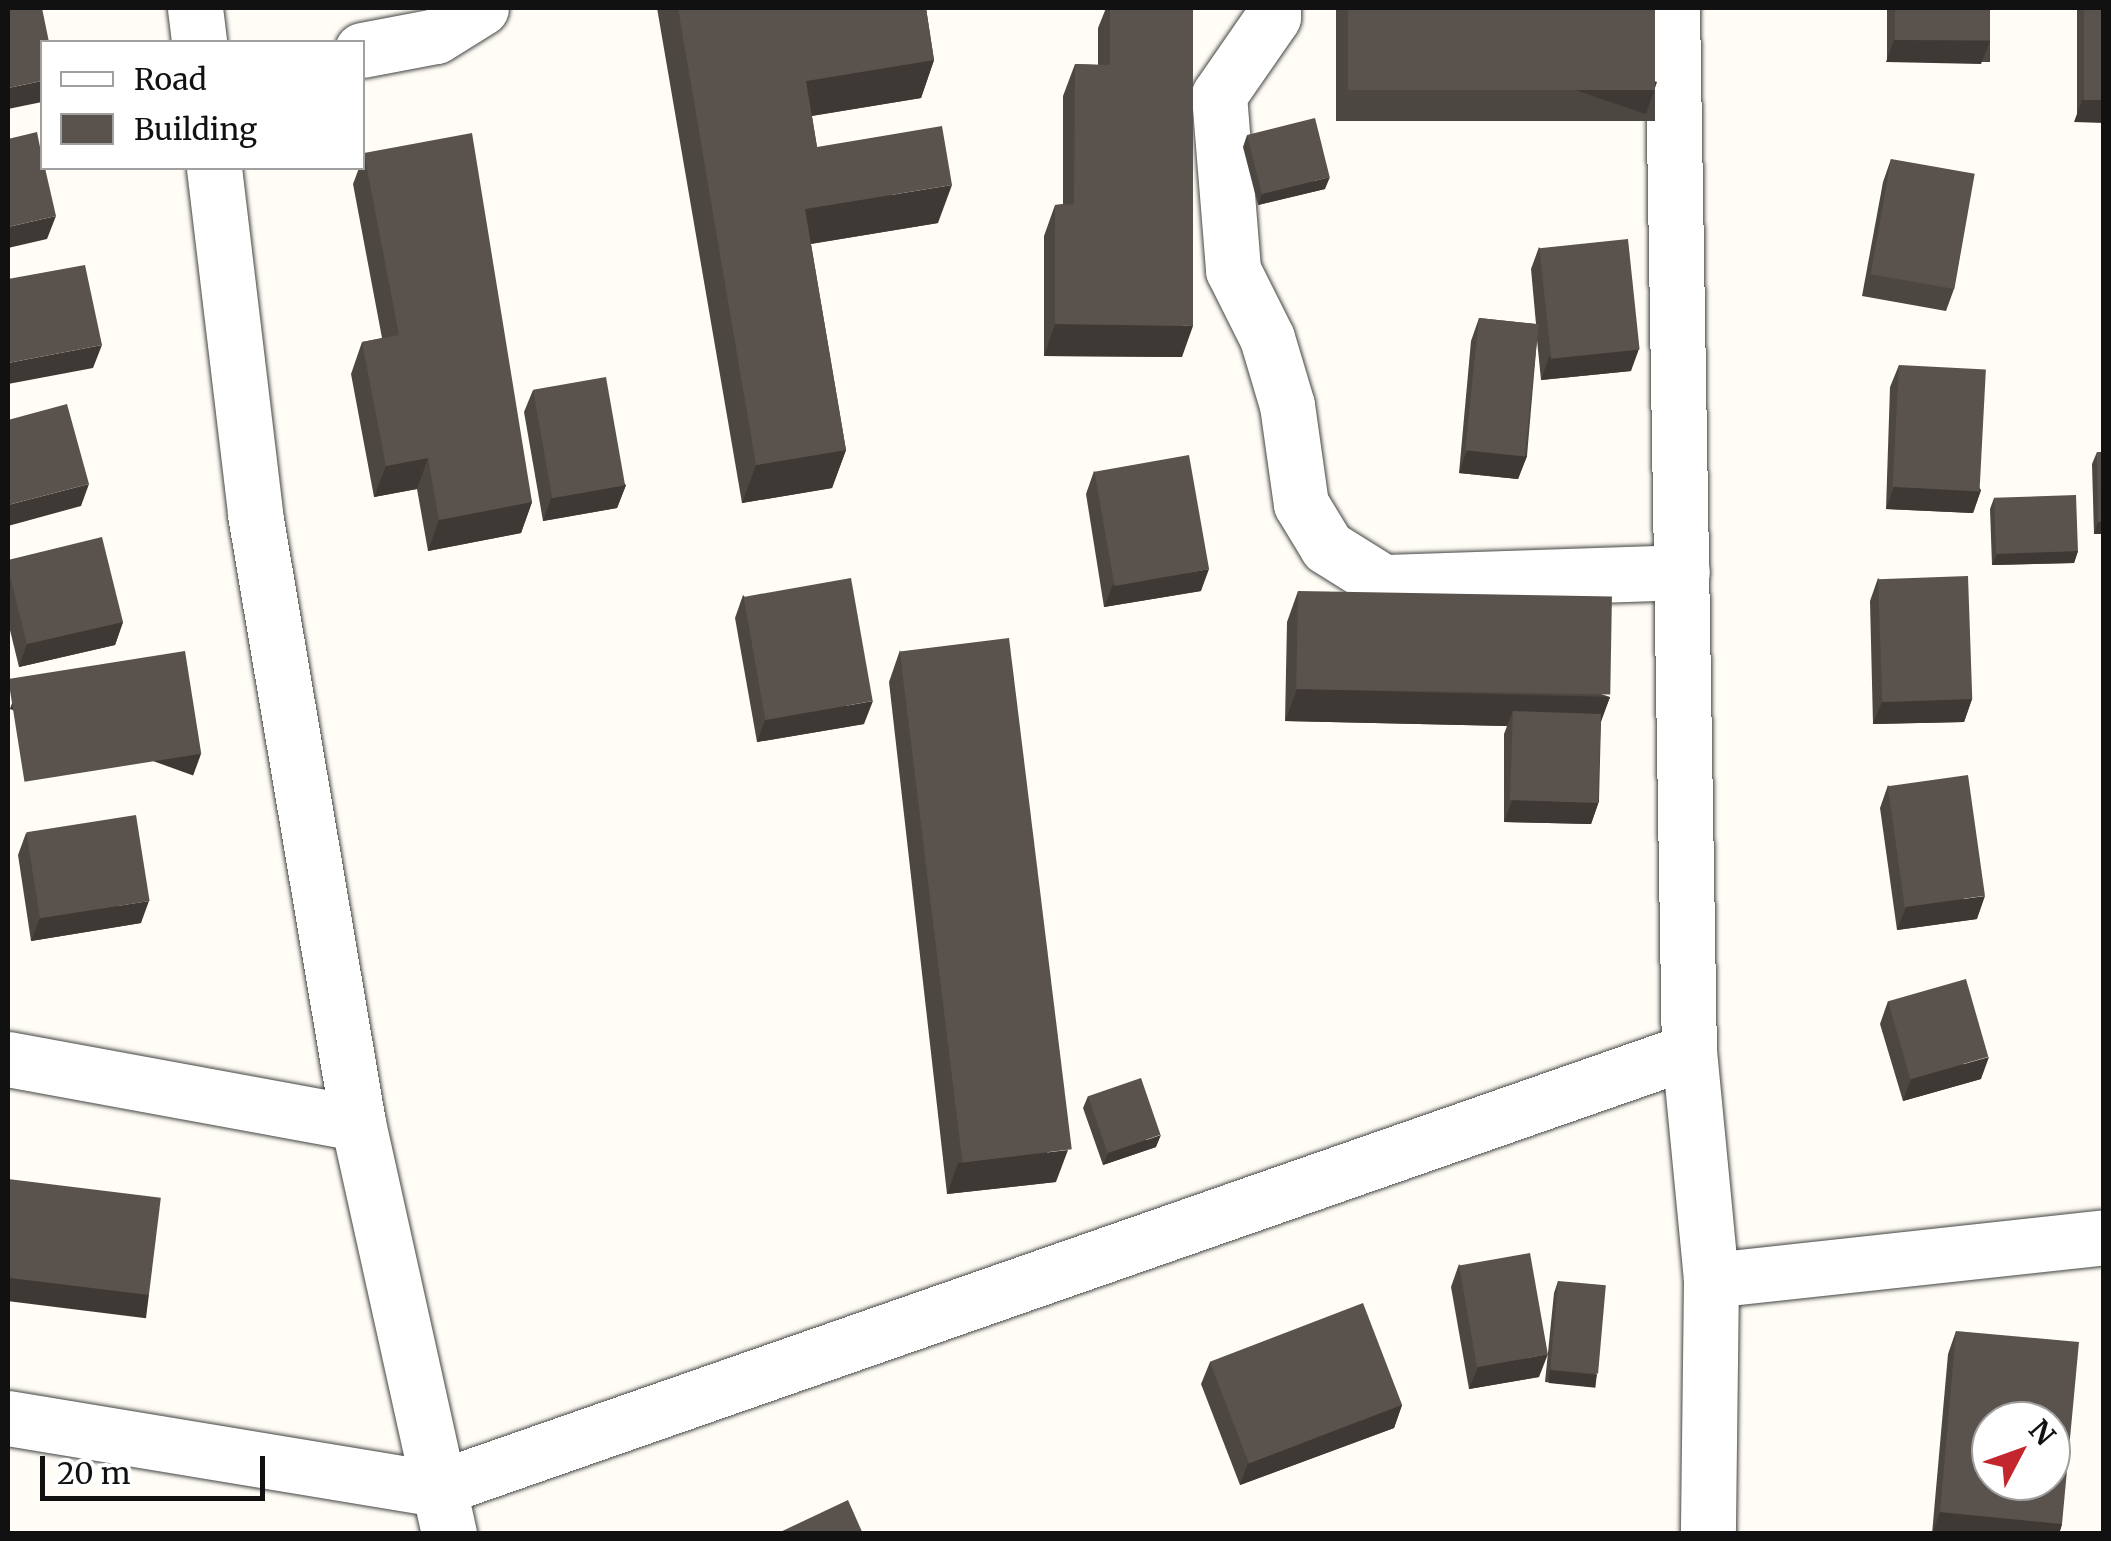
<!DOCTYPE html>
<style>
body{margin:0}
#map{position:relative;width:2111px;height:1541px;overflow:hidden;background:#fffdf5;font-family:Merriweather,serif}
div>[style]{position:absolute}
.roads{filter:drop-shadow(0 0 2px #444) drop-shadow(0 0 2px #444)}
.minor>*{height:55px;margin:-27.5px;padding:0 27.5px;transform-origin:27.5px;border-radius:27.5px;background:#fff}
.wall>*{inset:0;background:#4d4742;transform-origin:0 0}
.shaded-wall>*{inset:0;background:#3f3936;transform-origin:0 0}
.building>*{inset:0;background:#5a524d;transform-origin:0 0}
span{translate:-50% -50%;white-space:nowrap;text-align:center;line-height:1.15;-webkit-text-stroke:10px #fff;paint-order:stroke}
.frame{position:absolute;inset:0;border:10px solid #111;pointer-events:none}
.legend{position:absolute;left:40px;top:40px;width:325px;height:130px;box-sizing:border-box;background:#fff;border:2px solid #a0a0a0;margin:0;padding:12px 18px;list-style:none;font-size:30px;color:#111}
.legend li{display:flex;align-items:center;gap:20px;height:50px}
.legend b{width:50px;border:2px solid #a0a0a0}
.north{position:absolute;left:1971px;top:1401px;width:100px;height:100px;box-sizing:border-box;background:#fff;border:2px solid #a0a0a0;border-radius:50%;rotate:49deg;font-size:28px;font-weight:700;line-height:40px;text-align:center;color:#111}
.north::after{content:'';display:block;margin:auto;width:35px;height:45px;background:#c4262e;clip-path:polygon(50% 0,100% 100%,50% 72%,0 100%)}
.scale{position:absolute;left:40px;top:1456px;width:225px;height:45px;box-sizing:border-box;border:5px solid #111;border-top:0;padding-left:12px;font-size:30px;line-height:35px;white-space:nowrap;color:#111;-webkit-text-stroke:8px #fff;paint-order:stroke}
</style>
<div id="map">
<div class="roads">
<div class="minor">
<div style="left:195px;top:8px;width:34px;rotate:83deg"></div>
<div style="left:1273px;top:8px;width:9px;rotate:90deg"></div>
<div style="left:1273px;top:17px;width:95px;rotate:124.7deg"></div>
<div style="left:1219px;top:95px;width:176px;rotate:85.4deg"></div>
<div style="left:1233px;top:270px;width:76px;rotate:63.4deg"></div>
<div style="left:1267px;top:338px;width:70px;rotate:73.4deg"></div>
<div style="left:1287px;top:405px;width:100px;rotate:82deg"></div>
<div style="left:1301px;top:504px;width:50px;rotate:58.8deg"></div>
<div style="left:1327px;top:547px;width:66px;rotate:32deg"></div>
<div style="left:1383px;top:582px;width:299px;rotate:-1.9deg"></div>
<div style="left:1672px;top:8px;width:1043px;rotate:89.07deg"></div>
<div style="left:1689px;top:1051px;width:230px;rotate:84.5deg"></div>
<div style="left:1711px;top:1280px;width:254px;rotate:90.7deg"></div>
<div style="left:362px;top:50px;width:75px;rotate:-10.7deg"></div>
<div style="left:436px;top:36px;width:53px;rotate:-31.9deg"></div>
<div style="left:214px;top:168px;width:348px;rotate:83.2deg"></div>
<div style="left:255px;top:514px;width:618px;rotate:80.4deg"></div>
<div style="left:358px;top:1123px;width:421px;rotate:77.5deg"></div>
<div style="left:8px;top:1059px;width:356px;rotate:10.4deg"></div>
<div style="left:1711px;top:1280px;width:395px;rotate:-6.2deg"></div>
<div style="left:8px;top:1418px;width:433px;rotate:9.4deg"></div>
<div style="left:435px;top:1489px;width:1328px;rotate:-19.25deg"></div>
</div>
</div>
<div class="wall">
<div style="clip-path:polygon(657px 8px,926px 8px,934px 60px,921px 98px,812px 116px,817px 147px,938px 223px,811px 244px,846px 450px,832px 488px,742px 503px)"></div>
<div style="clip-path:polygon(1106px 8px,1193px 8px,1182px 357px,1044px 356px,1044px 236px,1055px 205px,1063px 204px,1063px 96px,1075px 64px,1098px 65px,1098px 28px)"></div>
<div style="left:1336px;top:8px;width:319px;height:113px"></div>
<div style="left:1887px;top:8px;width:103px;height:54px"></div>
<div style="left:2077px;top:8px;width:27px;height:114px"></div>
<div style="clip-path:polygon(1247px 135px,1325px 189px,1258px 205px,1243px 147px)"></div>
<div style="clip-path:polygon(364px 153px,532px 502px,521px 533px,428px 551px,417px 489px,374px 497px,351px 374px,362px 342px,382px 338px,353px 184px,359px 168px,362px 168px)"></div>
<div style="clip-path:polygon(1891px 159px,1954px 289px,1946px 311px,1862px 296px,1883px 182px)"></div>
<div style="clip-path:polygon(1539px 247px,1631px 371px,1541px 380px,1537px 340px,1527px 456px,1518px 479px,1459px 473px,1471px 341px,1479px 318px,1536px 324px,1531px 269px)"></div>
<div style="clip-path:polygon(1899px 365px,1981px 490px,1973px 513px,1886px 509px,1890px 387px)"></div>
<div style="clip-path:polygon(533px 390px,626px 485px,617px 508px,543px 521px,524px 412px)"></div>
<div style="clip-path:polygon(2097px 452px,2104px 534px,2094px 534px,2092px 464px)"></div>
<div style="clip-path:polygon(1094px 471px,1201px 591px,1104px 607px,1086px 494px)"></div>
<div style="clip-path:polygon(1994px 498px,2078px 551px,2074px 563px,1992px 565px,1990px 509px)"></div>
<div style="clip-path:polygon(8px 568px,123px 622px,115px 645px,19px 667px,8px 622px)"></div>
<div style="clip-path:polygon(1878px 578px,1972px 699px,1964px 722px,1873px 724px,1870px 601px)"></div>
<div style="clip-path:polygon(1298px 591px,1610px 697px,1601px 722px,1599px 801px,1591px 824px,1504px 822px,1504px 734px,1507px 726px,1285px 721px,1287px 622px)"></div>
<div style="clip-path:polygon(743px 595px,864px 724px,757px 742px,735px 618px)"></div>
<div style="clip-path:polygon(900px 650px,1056px 1182px,947px 1194px,889px 682px)"></div>
<div style="clip-path:polygon(1888px 785px,1977px 919px,1897px 930px,1880px 808px)"></div>
<div style="clip-path:polygon(26px 833px,141px 923px,31px 941px,18px 855px)"></div>
<div style="clip-path:polygon(1888px 1001px,1981px 1079px,1903px 1101px,1880px 1024px)"></div>
<div style="clip-path:polygon(1088px 1096px,1156px 1147px,1103px 1165px,1083px 1108px)"></div>
<div style="clip-path:polygon(1459px 1264px,1539px 1377px,1469px 1389px,1451px 1287px)"></div>
<div style="clip-path:polygon(1558px 1281px,1597px 1375px,1593px 1387px,1545px 1382px,1554px 1293px)"></div>
<div style="clip-path:polygon(1956px 1331px,2062px 1524px,2059px 1534px,1932px 1534px,1948px 1354px)"></div>
<div style="clip-path:polygon(1210px 1362px,1402px 1405px,1394px 1428px,1240px 1485px,1201px 1384px)"></div>
</div>
<div class="shaded-wall">
<div style="clip-path:polygon(1894px 40px,1990px 41px,1981px 64px,1886px 62px)"></div>
<div style="clip-path:polygon(934px 60px,921px 98px,792px 119px,806px 81px)"></div>
<div style="clip-path:polygon(42px 81px,42px 102px,8px 109px,8px 88px)"></div>
<div style="left:1657px;top:82px;width:34px;height:306px;rotate:109deg"></div>
<div style="clip-path:polygon(2082px 100px,2104px 100px,2104px 123px,2074px 122px)"></div>
<div style="clip-path:polygon(1330px 177px,1325px 189px,1258px 205px,1262px 194px)"></div>
<div style="clip-path:polygon(952px 185px,938px 223px,791px 247px,805px 209px)"></div>
<div style="clip-path:polygon(56px 216px,47px 239px,8px 248px,8px 227px)"></div>
<div style="clip-path:polygon(1055px 324px,1193px 326px,1182px 357px,1044px 356px)"></div>
<div style="clip-path:polygon(102px 345px,93px 368px,8px 384px,8px 363px)"></div>
<div style="clip-path:polygon(1639px 349px,1631px 371px,1541px 380px,1549px 357px)"></div>
<div style="clip-path:polygon(846px 450px,832px 488px,742px 503px,756px 465px)"></div>
<div style="clip-path:polygon(1467px 450px,1527px 456px,1518px 479px,1459px 473px)"></div>
<div style="clip-path:polygon(428px 458px,417px 489px,374px 497px,386px 466px)"></div>
<div style="clip-path:polygon(89px 484px,81px 506px,8px 526px,8px 505px)"></div>
<div style="clip-path:polygon(626px 485px,617px 508px,543px 521px,551px 498px)"></div>
<div style="clip-path:polygon(1894px 487px,1981px 490px,1973px 513px,1886px 509px)"></div>
<div style="clip-path:polygon(532px 502px,521px 533px,428px 551px,439px 520px)"></div>
<div style="clip-path:polygon(2098px 522px,2104px 522px,2104px 534px,2094px 534px)"></div>
<div style="clip-path:polygon(2078px 551px,2074px 563px,1992px 565px,1997px 554px)"></div>
<div style="clip-path:polygon(1209px 569px,1201px 591px,1104px 607px,1113px 585px)"></div>
<div style="clip-path:polygon(123px 622px,115px 645px,19px 667px,27px 644px)"></div>
<div style="clip-path:polygon(1297px 689px,1610px 697px,1598px 728px,1513px 711px,1507px 726px,1285px 721px)"></div>
<div style="clip-path:polygon(1972px 699px,1964px 722px,1873px 724px,1882px 702px)"></div>
<div style="clip-path:polygon(873px 701px,864px 724px,757px 742px,765px 720px)"></div>
<div style="left:201px;top:754px;width:23px;height:195px;rotate:110deg"></div>
<div style="clip-path:polygon(1512px 800px,1599px 801px,1591px 824px,1504px 822px)"></div>
<div style="clip-path:polygon(1985px 896px,1977px 919px,1897px 930px,1906px 907px)"></div>
<div style="clip-path:polygon(149px 901px,141px 923px,31px 941px,40px 918px)"></div>
<div style="clip-path:polygon(1989px 1057px,1981px 1079px,1903px 1101px,1911px 1079px)"></div>
<div style="clip-path:polygon(1161px 1135px,1156px 1147px,1103px 1165px,1108px 1153px)"></div>
<div style="clip-path:polygon(1068px 1150px,1056px 1182px,947px 1194px,958px 1163px)"></div>
<div style="left:8px;top:1277px;width:142px;height:24px;rotate:7deg"></div>
<div style="clip-path:polygon(1548px 1354px,1539px 1377px,1469px 1389px,1478px 1367px)"></div>
<div style="left:1550px;top:1370px;width:47px;height:13px;rotate:6deg"></div>
<div style="clip-path:polygon(1402px 1405px,1394px 1428px,1240px 1485px,1248px 1463px)"></div>
<div style="clip-path:polygon(1940px 1512px,2062px 1524px,2059px 1534px,1932px 1534px)"></div>
</div>
<div class="building">
<div style="clip-path:polygon(8px 8px,42px 8px,49px 42px,42px 42px,42px 81px,8px 88px)"></div>
<div style="clip-path:polygon(678px 8px,926px 8px,934px 60px,806px 81px,817px 147px,942px 126px,952px 185px,805px 209px,846px 450px,756px 465px)"></div>
<div style="clip-path:polygon(1110px 8px,1193px 8px,1193px 326px,1055px 324px,1055px 205px,1074px 204px,1075px 64px,1110px 65px)"></div>
<div style="left:1348px;top:8px;width:307px;height:82px"></div>
<div style="left:1895px;top:8px;width:95px;height:32px"></div>
<div style="left:2084px;top:8px;width:20px;height:92px"></div>
<div style="left:1315px;top:118px;width:61px;height:70px;rotate:76deg"></div>
<div style="clip-path:polygon(37px 132px,42px 157px,42px 168px,45px 168px,56px 216px,8px 227px,8px 139px)"></div>
<div style="clip-path:polygon(472px 133px,532px 502px,439px 520px,428px 458px,386px 466px,362px 342px,399px 335px,364px 153px)"></div>
<div style="left:1891px;top:159px;width:85px;height:117px;rotate:10deg"></div>
<div style="left:1628px;top:239px;width:111px;height:89px;rotate:84deg"></div>
<div style="clip-path:polygon(85px 265px,102px 345px,8px 363px,8px 279px)"></div>
<div style="left:1479px;top:318px;width:60px;height:133px;rotate:6deg"></div>
<div style="left:1899px;top:365px;width:87px;height:122px;rotate:3deg"></div>
<div style="left:606px;top:377px;width:110px;height:74px;rotate:80deg"></div>
<div style="clip-path:polygon(67px 404px,89px 484px,8px 505px,8px 420px)"></div>
<div style="clip-path:polygon(2097px 452px,2104px 452px,2104px 522px,2098px 522px)"></div>
<div style="left:1189px;top:455px;width:116px;height:96px;rotate:80deg"></div>
<div style="left:2076px;top:495px;width:56px;height:82px;rotate:88deg"></div>
<div style="clip-path:polygon(102px 537px,123px 622px,27px 644px,8px 568px,8px 560px)"></div>
<div style="left:1968px;top:576px;width:123px;height:90px;rotate:88deg"></div>
<div style="left:851px;top:578px;width:125px;height:109px;rotate:80deg"></div>
<div style="left:1298px;top:591px;width:314px;height:98px;rotate:1deg"></div>
<div style="left:1009px;top:638px;width:515px;height:110px;rotate:83deg"></div>
<div style="left:185px;top:651px;width:104px;height:179px;rotate:81deg"></div>
<div style="left:1513px;top:711px;width:88px;height:89px;rotate:2deg"></div>
<div style="left:1968px;top:775px;width:122px;height:81px;rotate:82deg"></div>
<div style="left:136px;top:815px;width:87px;height:111px;rotate:81deg"></div>
<div style="left:1966px;top:979px;width:81px;height:81px;rotate:74deg"></div>
<div style="left:1141px;top:1078px;width:60px;height:56px;rotate:71deg"></div>
<div style="left:8px;top:1179px;width:154px;height:98px;rotate:7deg"></div>
<div style="left:1530px;top:1253px;width:103px;height:72px;rotate:80deg"></div>
<div style="left:1558px;top:1281px;width:48px;height:89px;rotate:5deg"></div>
<div style="left:1363px;top:1303px;width:109px;height:164px;rotate:69deg"></div>
<div style="clip-path:polygon(evenodd,1956px 1331px,2079px 1342px,2062px 1524px,1940px 1512px,1956px 1331px,1991px 1421px,2051px 1421px,2051px 1481px,1991px 1481px,1991px 1421px)"></div>
<div style="clip-path:polygon(848px 1500px,863px 1534px,776px 1534px)"></div>
</div>
<div class="frame"></div>
<ul class="legend">
<li><b style="height:12px;background:#fff"></b>Road</li>
<li><b style="height:28px;background:#5a524d"></b>Building</li>
</ul>
<div class="north">N</div>
<div class="scale">20 m</div>
</div>
